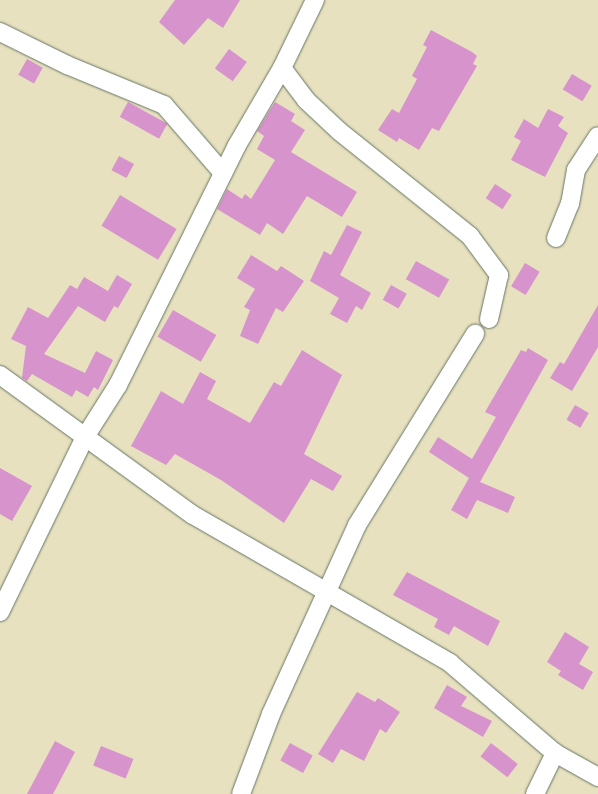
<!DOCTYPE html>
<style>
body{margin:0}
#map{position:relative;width:598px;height:794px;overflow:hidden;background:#e7e1bf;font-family:Pangolin,sans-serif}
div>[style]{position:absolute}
.building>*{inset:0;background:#d793cc;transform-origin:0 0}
.roads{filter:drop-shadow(0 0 1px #657665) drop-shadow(0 0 1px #657665)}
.street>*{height:18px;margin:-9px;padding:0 9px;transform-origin:9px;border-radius:9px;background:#fff}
span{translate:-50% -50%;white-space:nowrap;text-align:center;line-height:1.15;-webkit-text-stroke:3.5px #f7f3e8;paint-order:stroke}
</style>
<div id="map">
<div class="building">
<div style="clip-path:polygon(175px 0,240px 0,223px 28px,208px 18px,184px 45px,159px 22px)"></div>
<div style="clip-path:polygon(431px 30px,472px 52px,477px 56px,473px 64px,477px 66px,439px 131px,432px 128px,419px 150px,399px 138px,397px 142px,378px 130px,392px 109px,399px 113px,417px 79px,412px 76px,427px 47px,423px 45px)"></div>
<div style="left:229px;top:49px;width:22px;height:24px;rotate:36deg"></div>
<div style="left:27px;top:59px;width:18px;height:18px;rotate:29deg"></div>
<div style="left:572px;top:74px;width:23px;height:18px;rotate:31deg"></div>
<div style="left:128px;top:102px;width:45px;height:17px;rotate:29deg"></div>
<div style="clip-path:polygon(275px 102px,295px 114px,291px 121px,305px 130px,291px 152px,357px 192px,342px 217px,307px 196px,283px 234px,267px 223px,260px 235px,217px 209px,227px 189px,242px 199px,245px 194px,251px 199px,275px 160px,257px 149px,264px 136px,257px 131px)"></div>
<div style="clip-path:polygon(548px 109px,564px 117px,558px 126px,568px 133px,545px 177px,511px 160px,521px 141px,514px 137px,524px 119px,538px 128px)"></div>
<div style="left:119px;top:156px;width:17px;height:16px;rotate:28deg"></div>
<div style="left:495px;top:184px;width:20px;height:17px;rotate:33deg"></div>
<div style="left:120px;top:195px;width:66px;height:36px;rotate:31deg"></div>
<div style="clip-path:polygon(347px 225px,362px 232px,340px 275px,371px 293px,362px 310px,356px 306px,347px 323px,330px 314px,339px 298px,310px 281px,324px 251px,331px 255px)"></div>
<div style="clip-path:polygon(251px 255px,277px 271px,281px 266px,304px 281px,283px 312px,276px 308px,258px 344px,240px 336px,250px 310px,244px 307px,255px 289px,237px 278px)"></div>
<div style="left:416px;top:261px;width:38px;height:21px;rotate:29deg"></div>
<div style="left:525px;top:263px;width:17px;height:27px;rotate:31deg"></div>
<div style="clip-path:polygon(117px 275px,132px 284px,118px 308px,114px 306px,105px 322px,78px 306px,44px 354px,85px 373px,96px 351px,113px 360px,98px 390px,94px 387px,88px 397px,76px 390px,72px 397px,32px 374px,27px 381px,22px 378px,26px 346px,11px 339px,28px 307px,48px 318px,70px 285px,77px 289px,84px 277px,108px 291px)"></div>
<div style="left:391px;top:285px;width:18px;height:17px;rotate:29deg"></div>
<div style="clip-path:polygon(598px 305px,598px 347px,572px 391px,550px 378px,560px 362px,564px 364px)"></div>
<div style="left:173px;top:310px;width:50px;height:31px;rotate:30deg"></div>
<div style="clip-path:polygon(528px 348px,548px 360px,480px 482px,515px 497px,508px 513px,477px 500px,467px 519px,451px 510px,469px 478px,429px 452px,438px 437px,472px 459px,496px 417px,485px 412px,521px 350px,526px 352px)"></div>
<div style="clip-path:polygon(302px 350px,342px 375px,304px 454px,342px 476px,333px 491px,311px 479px,284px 523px,221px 480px,175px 454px,166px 465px,131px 446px,161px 391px,183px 404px,200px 372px,216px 381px,207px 399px,250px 423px,274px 382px,281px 386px)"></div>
<div style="left:575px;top:405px;width:16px;height:17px;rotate:30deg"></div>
<div style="clip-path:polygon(0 468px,32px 486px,12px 521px,0 514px)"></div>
<div style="clip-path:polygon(407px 572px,500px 621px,488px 646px,454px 626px,449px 635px,434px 627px,438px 619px,393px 595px)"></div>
<div style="clip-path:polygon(565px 632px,589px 647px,579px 664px,593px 672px,583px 690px,558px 675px,561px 671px,547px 662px)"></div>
<div style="clip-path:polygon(447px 685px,467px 697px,461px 706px,492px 721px,483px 737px,434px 708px)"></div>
<div style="clip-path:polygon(357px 692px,375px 702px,378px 698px,400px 712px,386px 733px,380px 729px,364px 761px,341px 749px,333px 763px,318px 754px)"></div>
<div style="clip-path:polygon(55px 741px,75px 752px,53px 794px,27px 794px)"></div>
<div style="left:290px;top:743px;width:26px;height:20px;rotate:29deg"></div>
<div style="left:491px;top:743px;width:34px;height:17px;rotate:38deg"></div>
<div style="left:101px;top:746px;width:35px;height:21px;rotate:22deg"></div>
</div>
<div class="roads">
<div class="street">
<div style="left:0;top:32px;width:75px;rotate:26.2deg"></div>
<div style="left:67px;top:65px;width:105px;rotate:22.4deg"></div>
<div style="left:164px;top:105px;width:90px;rotate:49.1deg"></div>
<div style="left:282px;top:68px;width:40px;rotate:53deg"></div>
<div style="left:306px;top:100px;width:45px;rotate:43.2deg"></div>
<div style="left:339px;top:131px;width:168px;rotate:38.7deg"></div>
<div style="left:470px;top:236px;width:49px;rotate:53.4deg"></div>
<div style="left:499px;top:275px;width:45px;rotate:102.8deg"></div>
<div style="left:556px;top:238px;width:37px;rotate:-68deg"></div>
<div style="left:570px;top:204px;width:35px;rotate:-80deg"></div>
<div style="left:576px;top:170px;width:40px;rotate:-57.1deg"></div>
<div style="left:0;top:375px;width:238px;rotate:36deg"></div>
<div style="left:193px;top:515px;width:297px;rotate:29.9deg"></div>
<div style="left:450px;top:663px;width:138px;rotate:40.6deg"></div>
<div style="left:555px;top:753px;width:49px;rotate:29.2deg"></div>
<div style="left:0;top:612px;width:195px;rotate:-64.1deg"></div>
<div style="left:85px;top:437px;width:62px;rotate:-57.6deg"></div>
<div style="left:118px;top:385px;width:266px;rotate:-63.6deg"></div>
<div style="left:236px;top:147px;width:91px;rotate:-59.8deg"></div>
<div style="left:282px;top:68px;width:76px;rotate:-64.1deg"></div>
<div style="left:241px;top:794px;width:85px;rotate:-69.4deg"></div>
<div style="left:271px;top:714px;width:208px;rotate:-65.5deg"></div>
<div style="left:357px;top:525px;width:225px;rotate:-58.3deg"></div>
<div style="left:535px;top:794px;width:46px;rotate:-64deg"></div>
</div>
</div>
</div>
